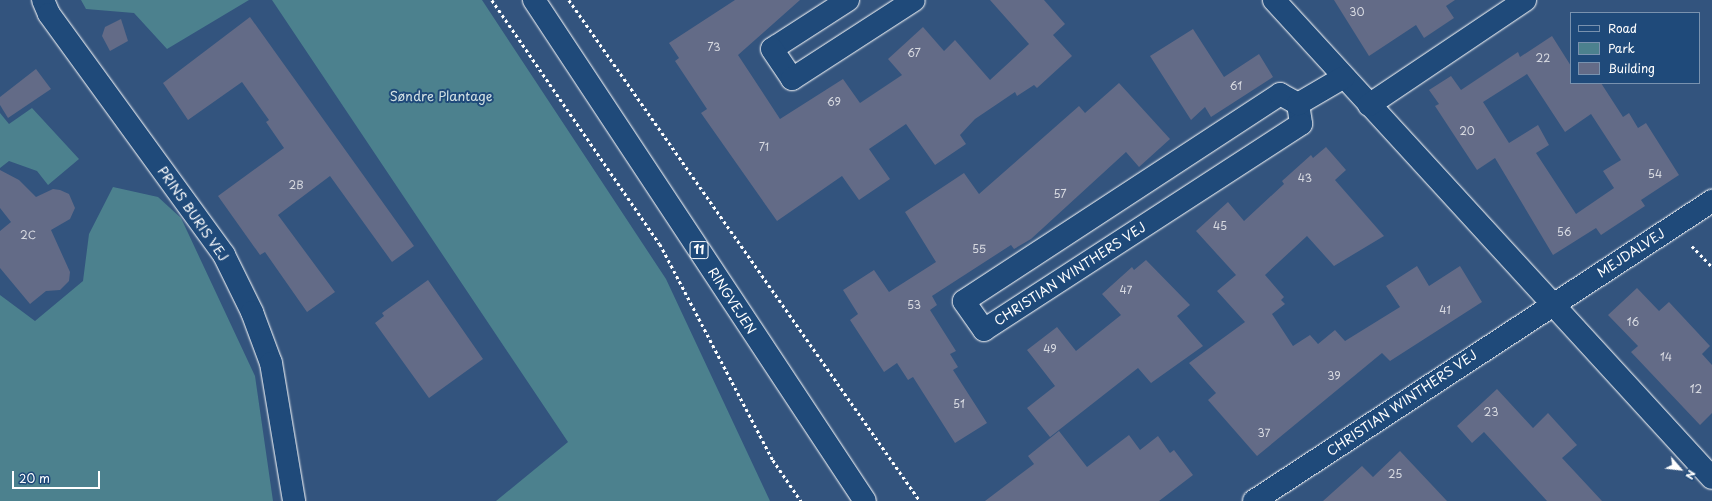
<!DOCTYPE html>
<meta charset="utf-8">
<style>
body{margin:0}
#map{position:relative;width:1712px;height:501px;overflow:hidden;background:#33547e;font-family:"Playpen Sans",sans-serif}
div>[style]{position:absolute}
.green>*{inset:0;background:#4c818e}
.building>*{inset:0;background:#636b87}
.path>*{height:2.5px;margin-top:-1.25px;transform-origin:0;background:repeating-linear-gradient(90deg,#fff 0 3px,transparent 0 6px)}
.roads{filter:drop-shadow(0 0 1px #fff) drop-shadow(0 0 1px #fff)}
.minor>*{height:22px;margin:-11px;padding:0 11px;transform-origin:11px;border-radius:11px;background:#1f4a7a}
.major>*{height:22px;margin:-11px;padding:0 11px;transform-origin:11px;border-radius:11px;background:#1f4a7a}
span{translate:-50% -50%;white-space:nowrap;text-align:center;line-height:1.15;-webkit-text-stroke:4px #1f4a7a;paint-order:stroke}
.number-label{font-size:11px;color:#d8dae1}
.number-label span{-webkit-text-stroke-width:0}
.shield-label span{padding:1px 3px;background:#1f4a7a;border:1px solid;border-radius:3px;-webkit-text-stroke-width:0}
.shield-label{font-size:12px;color:#fff;font-weight:700}
.park-label{font-size:13px;color:#d2e0e3}
.street-label{font-size:13px;color:#fff}
.legend{position:absolute;left:1570px;top:12px;width:130px;height:72px;box-sizing:border-box;background:#1f4a7a;border:1px solid #7992af;margin:0;padding:5px 7px;list-style:none;font-size:12px;color:#fff}
.legend li{display:flex;align-items:center;gap:8px;height:20px}
.legend b{width:20px;border:1px solid #7992af}
.north{position:absolute;left:1660px;top:449px;width:40px;height:40px;-webkit-text-stroke:3px #1f4a7a;paint-order:stroke;rotate:118deg;font-size:11px;font-weight:700;line-height:16px;text-align:center;color:#fff}
.north::after{content:'';display:block;margin:auto;width:14px;height:18px;background:#fff;clip-path:polygon(50% 0,100% 100%,50% 72%,0 100%)}
.scale{position:absolute;left:12px;top:471px;width:88px;height:18px;box-sizing:border-box;border:2px solid #fff;border-top:0;padding-left:5px;font-size:12px;line-height:14px;white-space:nowrap;color:#fff;-webkit-text-stroke:3px #1f4a7a;paint-order:stroke}
</style>
<div id="map">
<div class="green">
<div style="clip-path:polygon(81px 0,249px 0,167px 49px,134px 13px,86px 9px)"></div>
<div style="clip-path:polygon(272px 0,482px 0,666px 279px,770px 501px,496px 501px,568px 442px)"></div>
<div style="clip-path:polygon(32px 108px,79px 159px,48px 185px,37px 171px,9px 161px,0 168px,0 113px,9px 124px)"></div>
<div style="clip-path:polygon(113px 187px,158px 197px,181px 218px,255px 376px,273px 501px,0 501px,0 295px,35px 321px,83px 281px,89px 234px)"></div>
</div>
<div class="building">
<div style="clip-path:polygon(735px 0,800px 0,738px 55px,780px 119px,843px 79px,860px 103px,902px 75px,888px 59px,923px 27px,944px 51px,955px 40px,990px 80px,1029px 44px,990px 0,1044px 0,1065px 24px,1053px 35px,1072px 56px,1037px 88px,1034px 85px,1017px 96px,1015px 92px,975px 119px,960px 135px,966px 144px,935px 165px,906px 124px,869px 149px,890px 179px,859px 200px,842px 176px,777px 221px,701px 113px,707px 109px,675px 61px,679px 58px,669px 43px)"></div>
<div style="clip-path:polygon(1334px 0,1455px 0,1446px 6px,1454px 18px,1424px 38px,1416px 25px,1369px 56px)"></div>
<div style="clip-path:polygon(250px 17px,414px 246px,392px 262px,330px 176px,278px 215px,335px 292px,307px 312px,265px 252px,260px 255px,218px 196px,284px 148px,266px 122px,269px 120px,242px 82px,188px 120px,163px 83px)"></div>
<div style="clip-path:polygon(121px 19px,128px 41px,110px 51px,102px 36px,105px 27px)"></div>
<div style="clip-path:polygon(1193px 29px,1224px 77px,1259px 54px,1273px 77px,1211px 117px,1205px 107px,1191px 120px,1150px 56px)"></div>
<div style="clip-path:polygon(evenodd,1552px 36px,1571px 66px,1571px 83px,1601px 83px,1623px 117px,1629px 113px,1638px 128px,1646px 123px,1679px 175px,1641px 200px,1645px 206px,1601px 235px,1596px 228px,1553px 255px,1495px 158px,1477px 170px,1435px 106px,1439px 104px,1429px 90px,1451px 76px,1461px 90px,1518px 52px,1520px 57px,1552px 36px,1527px 74px,1565px 132px,1591px 114px,1621px 160px,1603px 171px,1614px 188px,1576px 214px,1536px 153px,1549px 145px,1538px 125px,1509px 143px,1483px 102px,1527px 74px)"></div>
<div style="clip-path:polygon(36px 69px,51px 89px,8px 118px,0 105px,0 97px)"></div>
<div style="clip-path:polygon(1119px 83px,1170px 139px,1139px 167px,1126px 152px,1031px 239px,1014px 249px,1011px 245px,932px 296px,937px 305px,930px 310px,956px 351px,950px 354px,958px 367px,953px 370px,987px 423px,955px 443px,913px 377px,908px 380px,897px 363px,884px 372px,850px 320px,858px 314px,843px 290px,874px 270px,889px 292px,936px 262px,905px 212px,964px 173px,979px 194px,1079px 106px,1085px 113px)"></div>
<div style="clip-path:polygon(1326px 147px,1346px 170px,1335px 180px,1384px 236px,1334px 266px,1307px 236px,1265px 275px,1284px 297px,1281px 300px,1285px 304px,1272px 314px,1293px 346px,1310px 335px,1318px 344px,1335px 330px,1345px 341px,1400px 307px,1386px 286px,1417px 266px,1429px 286px,1460px 266px,1482px 302px,1390px 361px,1382px 353px,1257px 456px,1208px 400px,1216px 393px,1189px 363px,1245px 322px,1217px 291px,1236px 275px,1196px 231px,1228px 202px,1244px 221px,1284px 184px,1282px 181px,1311px 155px,1313px 158px)"></div>
<div style="clip-path:polygon(0 170px,19px 180px,36px 197px,53px 189px,60px 190px,69px 194px,75px 208px,70px 219px,51px 230px,70px 272px,69px 281px,60px 290px,46px 291px,30px 304px,0 268px,0 231px,11px 222px,0 208px)"></div>
<div style="clip-path:polygon(1146px 260px,1190px 305px,1177px 316px,1203px 346px,1151px 383px,1138px 368px,1050px 437px,1027px 408px,1055px 386px,1027px 350px,1057px 327px,1076px 351px,1121px 315px,1102px 294px,1132px 267px,1134px 270px)"></div>
<div style="clip-path:polygon(428px 280px,483px 359px,429px 398px,375px 323px,384px 316px,382px 313px)"></div>
<div style="clip-path:polygon(1637px 288px,1659px 311px,1669px 302px,1710px 346px,1702px 354px,1712px 365px,1712px 413px,1700px 425px,1631px 352px,1638px 346px,1608px 315px)"></div>
<div style="clip-path:polygon(1497px 389px,1533px 428px,1548px 413px,1577px 445px,1562px 458px,1602px 501px,1547px 501px,1484px 432px,1472px 443px,1457px 426px)"></div>
<div style="clip-path:polygon(1059px 431px,1087px 467px,1129px 435px,1140px 450px,1158px 436px,1170px 453px,1174px 450px,1193px 475px,1159px 501px,985px 501px,1034px 464px,1028px 456px)"></div>
<div style="clip-path:polygon(1400px 451px,1447px 501px,1323px 501px,1362px 466px,1373px 477px)"></div>
</div>
<div class="path">
<div style="left:492px;top:0;width:296px;rotate:55.5deg"></div>
<div style="left:660px;top:244px;width:244px;rotate:62.4deg"></div>
<div style="left:773px;top:460px;width:50px;rotate:55.7deg"></div>
<div style="left:569px;top:0;width:612px;rotate:54.98deg"></div>
<div style="left:1692px;top:246px;width:29px;rotate:46deg"></div>
</div>
<div class="roads">
<div class="minor">
<div style="left:43px;top:0;width:15px;rotate:67deg"></div>
<div style="left:49px;top:14px;width:298px;rotate:54deg"></div>
<div style="left:224px;top:255px;width:64px;rotate:63.8deg"></div>
<div style="left:252px;top:312px;width:54px;rotate:69.6deg"></div>
<div style="left:271px;top:363px;width:140px;rotate:80.5deg"></div>
<div style="left:848px;top:0;width:90px;rotate:147.2deg"></div>
<div style="left:772px;top:49px;width:36px;rotate:56deg"></div>
<div style="left:792px;top:79px;width:145px;rotate:-32.9deg"></div>
<div style="left:1274px;top:0;width:648px;rotate:47.5deg"></div>
<div style="left:1298px;top:104px;width:20px;rotate:81deg"></div>
<div style="left:1301px;top:124px;width:378px;rotate:147deg"></div>
<div style="left:984px;top:330px;width:35px;rotate:-125deg"></div>
<div style="left:964px;top:301px;width:378px;rotate:-33.2deg"></div>
<div style="left:1280px;top:94px;width:21px;rotate:29deg"></div>
<div style="left:1298px;top:104px;width:53px;rotate:-30.4deg"></div>
<div style="left:1369px;top:105px;width:188px;rotate:-33.9deg"></div>
<div style="left:1254px;top:501px;width:548px;rotate:-33.23deg"></div>
</div>
<div class="major">
<div style="left:534px;top:0;width:600px;rotate:56.55deg"></div>
</div>
</div>
<div class="number-label">
<span style="left:1357px;top:12px">30</span>
<span style="left:714px;top:47px">73</span>
<span style="left:914px;top:53px">67</span>
<span style="left:1543px;top:58px">22</span>
<span style="left:1236px;top:86px">61</span>
<span style="left:834px;top:102px">69</span>
<span style="left:1467px;top:131px">20</span>
<span style="left:764px;top:147px">71</span>
<span style="left:1655px;top:174px">54</span>
<span style="left:1305px;top:178px">43</span>
<span style="left:296px;top:185px">2B</span>
<span style="left:1060px;top:194px">57</span>
<span style="left:1220px;top:226px">45</span>
<span style="left:1564px;top:232px">56</span>
<span style="left:28px;top:235px">2C</span>
<span style="left:979px;top:249px">55</span>
<span style="left:1126px;top:290px">47</span>
<span style="left:914px;top:305px">53</span>
<span style="left:1445px;top:310px">41</span>
<span style="left:1633px;top:322px">16</span>
<span style="left:1050px;top:349px">49</span>
<span style="left:1666px;top:357px">14</span>
<span style="left:1334px;top:376px">39</span>
<span style="left:1696px;top:389px">12</span>
<span style="left:959px;top:404px">51</span>
<span style="left:1491px;top:412px">23</span>
<span style="left:1264px;top:433px">37</span>
<span style="left:1395px;top:474px">25</span>
</div>
<div class="shield-label">
<span style="left:699px;top:250px">11</span>
</div>
<div class="park-label">
<span style="left:441px;top:96px">Søndre Plantage</span>
</div>
<div class="street-label">
<span style="left:193px;top:214px;rotate:55deg">PRINS BURIS VEJ</span>
<span style="left:1631px;top:253px;rotate:-33deg">MEJDALVEJ</span>
<span style="left:1070px;top:274px;rotate:-33deg">CHRISTIAN WINTHERS VEJ</span>
<span style="left:732px;top:301px;rotate:57deg">RINGVEJEN</span>
<span style="left:1402px;top:403px;rotate:-34deg">CHRISTIAN WINTHERS VEJ</span>
</div>
<ul class="legend">
<li><b style="height:5px;background:#1f4a7a"></b>Road</li>
<li><b style="height:11px;background:#4c818e"></b>Park</li>
<li><b style="height:11px;background:#636b87"></b>Building</li>
</ul>
<div class="north">N</div>
<div class="scale">20 m</div>
</div>
